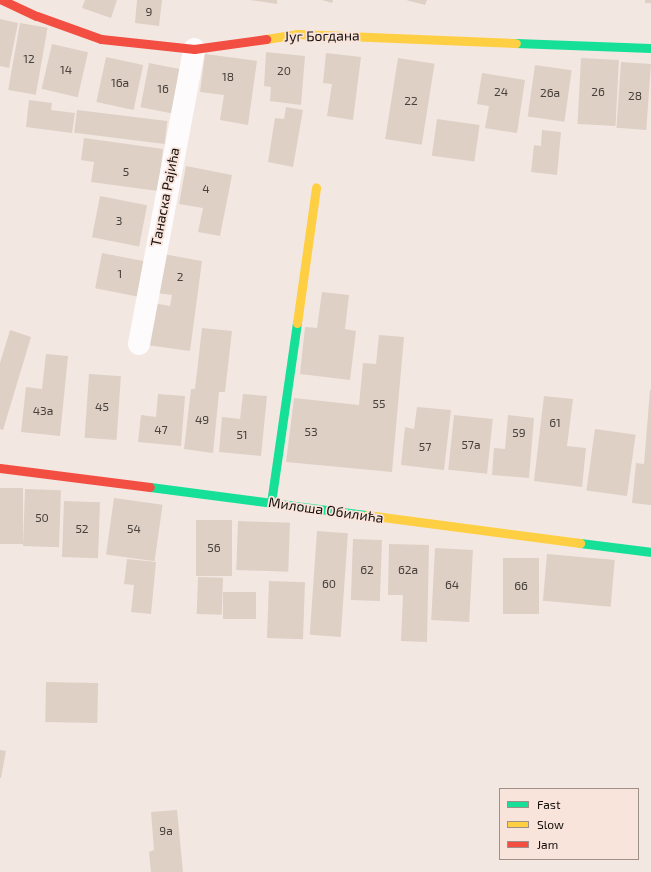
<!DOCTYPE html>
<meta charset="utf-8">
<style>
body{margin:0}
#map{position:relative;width:651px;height:872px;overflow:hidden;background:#f3e7e2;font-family:"Exo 2",sans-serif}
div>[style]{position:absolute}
.building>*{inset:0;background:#ded0c5;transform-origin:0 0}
.street>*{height:22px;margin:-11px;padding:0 11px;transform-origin:11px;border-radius:11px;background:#fdfbfb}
.fast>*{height:9px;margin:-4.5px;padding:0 4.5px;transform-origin:4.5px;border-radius:4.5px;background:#16e098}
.slow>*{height:9px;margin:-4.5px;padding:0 4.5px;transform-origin:4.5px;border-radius:4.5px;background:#ffcf43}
.jam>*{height:9px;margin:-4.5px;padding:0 4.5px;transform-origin:4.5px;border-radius:4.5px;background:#f24e42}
span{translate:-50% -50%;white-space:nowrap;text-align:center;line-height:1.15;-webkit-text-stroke:3.5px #f9e4dc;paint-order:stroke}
.number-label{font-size:12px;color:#48403b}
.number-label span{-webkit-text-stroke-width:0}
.street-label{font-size:14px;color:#150f0c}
.legend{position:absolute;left:499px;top:788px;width:140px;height:72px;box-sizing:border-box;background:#f9e4dc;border:1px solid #9e8f89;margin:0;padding:5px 7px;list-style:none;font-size:12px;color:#150f0c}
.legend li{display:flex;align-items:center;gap:8px;height:20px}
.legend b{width:20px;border:1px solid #9e8f89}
</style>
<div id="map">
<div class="building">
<div style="clip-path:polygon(85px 0,117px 0,111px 18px,82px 8px)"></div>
<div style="clip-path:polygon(137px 0,162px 0,159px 26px,135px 23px)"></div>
<div style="clip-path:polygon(250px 0,277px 0,277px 4px)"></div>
<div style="clip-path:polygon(322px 0,333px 0,332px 3px)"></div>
<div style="clip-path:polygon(406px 0,427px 0,425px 5px)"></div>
<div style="left:645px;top:0;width:6px;height:3px"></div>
<div style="clip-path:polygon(0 19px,18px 23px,9px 68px,0 66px)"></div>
<div style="left:20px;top:23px;width:28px;height:68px;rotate:10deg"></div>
<div style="left:52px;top:44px;width:37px;height:46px;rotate:13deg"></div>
<div style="clip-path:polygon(266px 52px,305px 56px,301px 105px,270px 101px,271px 87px,264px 86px)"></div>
<div style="clip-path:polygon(326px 53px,361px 57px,353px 120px,327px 116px,332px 84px,323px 83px)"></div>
<div style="clip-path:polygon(205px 54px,257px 61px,248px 125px,220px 120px,224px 95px,200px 92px)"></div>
<div style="left:106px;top:57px;width:38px;height:46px;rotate:12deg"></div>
<div style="left:398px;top:58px;width:37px;height:82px;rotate:9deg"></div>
<div style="left:581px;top:58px;width:38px;height:66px;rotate:3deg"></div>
<div style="left:621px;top:62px;width:30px;height:66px;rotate:4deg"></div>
<div style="left:149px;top:63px;width:38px;height:45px;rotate:11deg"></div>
<div style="left:535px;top:65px;width:37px;height:52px;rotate:8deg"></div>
<div style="clip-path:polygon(482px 73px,525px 80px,517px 133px,485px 128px,489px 106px,477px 104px)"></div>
<div style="clip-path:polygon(29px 100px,52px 103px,51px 110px,75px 113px,72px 133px,26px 127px)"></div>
<div style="clip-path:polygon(286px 107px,303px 110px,293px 167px,268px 162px,275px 118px,284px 119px)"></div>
<div style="left:77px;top:110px;width:91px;height:23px;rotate:7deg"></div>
<div style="left:437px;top:119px;width:43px;height:37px;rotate:8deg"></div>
<div style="clip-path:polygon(542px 130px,561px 132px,557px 175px,531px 172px,534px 145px,541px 146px)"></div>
<div style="clip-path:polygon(84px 138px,163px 149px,158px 191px,91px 182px,94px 162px,81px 160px)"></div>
<div style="clip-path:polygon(186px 166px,232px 175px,220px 236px,198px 232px,203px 208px,179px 204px)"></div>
<div style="left:100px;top:196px;width:48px;height:42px;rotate:11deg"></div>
<div style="left:102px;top:253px;width:43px;height:36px;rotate:11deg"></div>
<div style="clip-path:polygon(163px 254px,202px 261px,190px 351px,147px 345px,153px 303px,170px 306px,172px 295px,157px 293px)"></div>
<div style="clip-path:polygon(322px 292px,349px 295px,345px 329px,356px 331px,350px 380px,300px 374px,305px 327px,317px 328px)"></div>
<div style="clip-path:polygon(202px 328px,232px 331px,225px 392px,219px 392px,213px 453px,184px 449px,191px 389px,195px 389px)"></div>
<div style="clip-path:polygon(10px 330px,31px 337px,3px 430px,0 429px,0 363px)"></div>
<div style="clip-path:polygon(379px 335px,404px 337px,392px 472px,286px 462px,294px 398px,359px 405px,363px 363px,376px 364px)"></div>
<div style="clip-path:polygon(46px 354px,68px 356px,60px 436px,21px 432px,26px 387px,42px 389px)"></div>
<div style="left:89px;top:374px;width:32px;height:64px;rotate:4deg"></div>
<div style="clip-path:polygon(650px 390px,651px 390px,651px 505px,632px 503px,636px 463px,644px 464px)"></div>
<div style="clip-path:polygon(158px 394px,185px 396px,181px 446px,138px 442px,141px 415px,156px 417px)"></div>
<div style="clip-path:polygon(243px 394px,267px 396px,261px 456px,219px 452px,222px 417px,240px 419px)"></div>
<div style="clip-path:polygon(544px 396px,573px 399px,567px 446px,586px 448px,582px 487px,534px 481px)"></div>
<div style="clip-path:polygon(417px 407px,451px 410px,444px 470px,401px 465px,405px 427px,414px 429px)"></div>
<div style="left:454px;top:415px;width:39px;height:55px;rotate:6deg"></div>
<div style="clip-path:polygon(508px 415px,534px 418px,529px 478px,492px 475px,494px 448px,505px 449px)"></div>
<div style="left:595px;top:429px;width:41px;height:62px;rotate:8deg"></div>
<div style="left:0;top:488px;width:23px;height:56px"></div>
<div style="left:25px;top:489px;width:36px;height:57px;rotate:2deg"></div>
<div style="left:114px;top:498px;width:49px;height:57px;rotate:8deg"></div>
<div style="left:64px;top:501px;width:36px;height:56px;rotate:2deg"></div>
<div style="left:196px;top:520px;width:36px;height:56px"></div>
<div style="left:238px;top:521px;width:52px;height:49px;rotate:2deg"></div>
<div style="left:317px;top:531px;width:31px;height:104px;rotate:4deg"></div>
<div style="left:353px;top:539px;width:29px;height:61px;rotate:2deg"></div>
<div style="clip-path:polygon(389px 544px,429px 545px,427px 642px,401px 641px,403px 595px,388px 595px)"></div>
<div style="left:435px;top:548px;width:38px;height:72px;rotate:3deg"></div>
<div style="left:547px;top:554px;width:68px;height:47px;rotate:5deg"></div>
<div style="left:503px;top:558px;width:36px;height:56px"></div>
<div style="clip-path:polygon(127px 559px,156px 562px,151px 614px,131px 612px,134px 585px,124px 584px)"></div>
<div style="left:198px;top:577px;width:25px;height:37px;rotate:2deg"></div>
<div style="left:269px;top:581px;width:36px;height:57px;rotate:2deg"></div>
<div style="left:223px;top:592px;width:33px;height:27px"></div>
<div style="left:46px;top:682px;width:52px;height:40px;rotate:1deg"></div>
<div style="clip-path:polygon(0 750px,6px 751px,1px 778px,0 778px)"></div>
<div style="clip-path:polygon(177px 810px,183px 872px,151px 872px,149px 852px,154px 850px,151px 812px)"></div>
</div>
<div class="street">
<div style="left:139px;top:344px;width:300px;rotate:-79.4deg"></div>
</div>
<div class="fast">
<div style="left:516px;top:43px;width:135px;rotate:2.1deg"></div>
<div style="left:150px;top:487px;width:219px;rotate:7.4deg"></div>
<div style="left:271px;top:503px;width:182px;rotate:-81.8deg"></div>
<div style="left:580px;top:543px;width:72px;rotate:7.2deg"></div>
</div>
<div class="slow">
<div style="left:266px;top:39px;width:32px;rotate:-9deg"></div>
<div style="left:298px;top:34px;width:218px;rotate:2.4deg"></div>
<div style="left:297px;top:323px;width:137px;rotate:-82deg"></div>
<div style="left:367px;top:515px;width:215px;rotate:7.5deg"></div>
</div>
<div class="jam">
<div style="left:2px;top:0;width:38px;rotate:25deg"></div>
<div style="left:37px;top:16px;width:68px;rotate:19.8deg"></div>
<div style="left:101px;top:39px;width:94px;rotate:6.1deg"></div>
<div style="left:194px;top:49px;width:73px;rotate:-7.9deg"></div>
<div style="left:0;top:468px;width:151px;rotate:7.2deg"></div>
</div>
<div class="number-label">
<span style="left:149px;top:12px">9</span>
<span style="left:29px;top:59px">12</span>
<span style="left:66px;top:70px">14</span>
<span style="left:284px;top:71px">20</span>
<span style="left:228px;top:77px">18</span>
<span style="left:120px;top:83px">16a</span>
<span style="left:163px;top:89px">16</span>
<span style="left:501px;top:92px">24</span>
<span style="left:598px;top:92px">26</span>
<span style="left:550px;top:93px">26a</span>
<span style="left:635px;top:96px">28</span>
<span style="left:411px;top:101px">22</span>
<span style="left:126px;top:172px">5</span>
<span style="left:206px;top:189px">4</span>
<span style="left:119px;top:221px">3</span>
<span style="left:120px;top:274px">1</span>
<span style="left:180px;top:277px">2</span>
<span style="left:379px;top:404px">55</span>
<span style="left:102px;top:407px">45</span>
<span style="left:43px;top:411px">43a</span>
<span style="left:202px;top:420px">49</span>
<span style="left:555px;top:423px">61</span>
<span style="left:161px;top:430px">47</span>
<span style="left:311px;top:432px">53</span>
<span style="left:519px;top:433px">59</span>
<span style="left:242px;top:435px">51</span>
<span style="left:471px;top:445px">57a</span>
<span style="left:425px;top:447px">57</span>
<span style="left:42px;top:518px">50</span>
<span style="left:82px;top:529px">52</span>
<span style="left:134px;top:529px">54</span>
<span style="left:214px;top:548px">56</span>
<span style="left:367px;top:570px">62</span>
<span style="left:408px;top:570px">62a</span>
<span style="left:329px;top:584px">60</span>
<span style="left:452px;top:585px">64</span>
<span style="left:521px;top:586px">66</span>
<span style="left:166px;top:831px">9a</span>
</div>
<div class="street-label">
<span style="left:322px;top:36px;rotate:-1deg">Југ Богдана</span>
<span style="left:165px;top:197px;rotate:-79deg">Танаска Рајића</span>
<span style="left:326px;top:510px;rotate:8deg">Милоша Обилића</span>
</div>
<ul class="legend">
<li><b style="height:5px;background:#16e098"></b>Fast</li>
<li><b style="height:5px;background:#ffcf43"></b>Slow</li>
<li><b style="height:5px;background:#f24e42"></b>Jam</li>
</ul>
</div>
